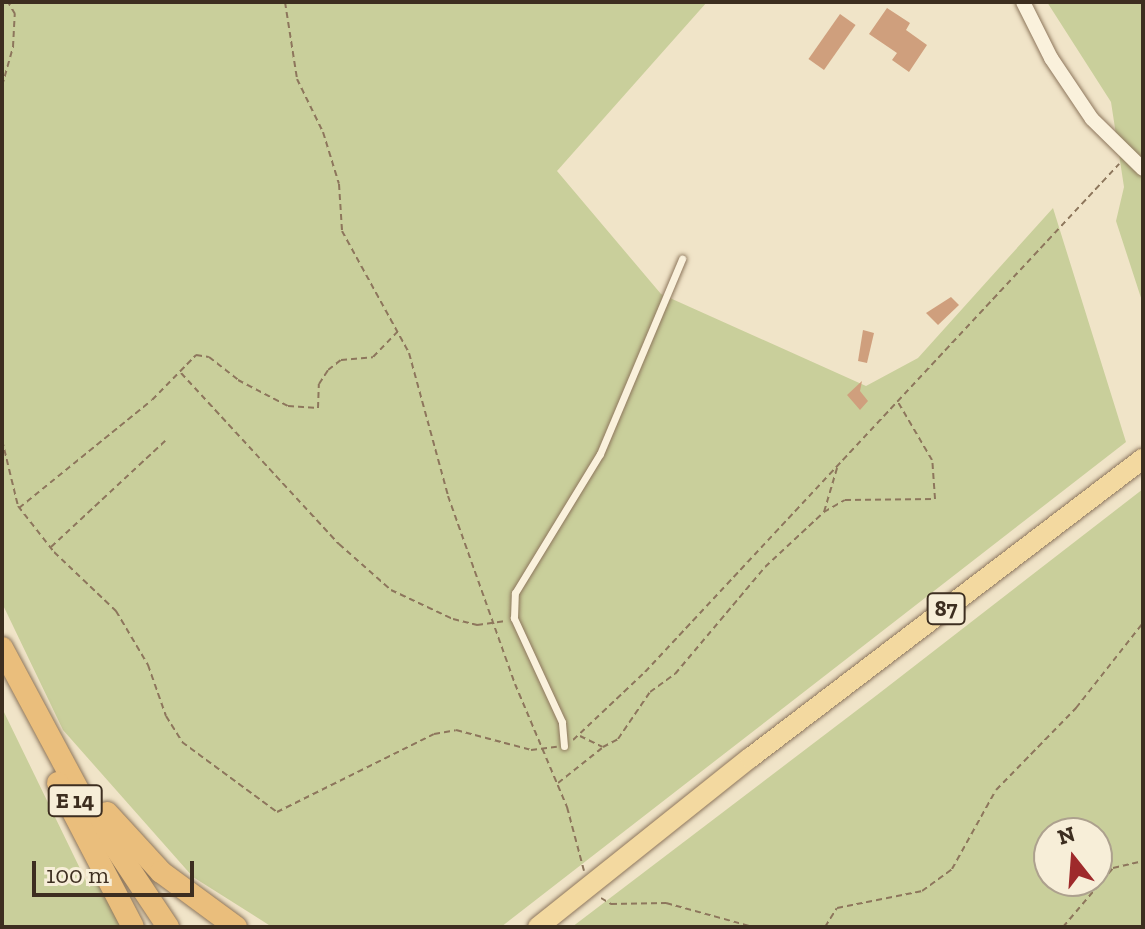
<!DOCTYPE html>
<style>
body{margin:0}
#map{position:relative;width:1145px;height:929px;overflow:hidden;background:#f0e4c8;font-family:"Zilla Slab",serif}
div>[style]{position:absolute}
.green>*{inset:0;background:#c9cf9b}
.building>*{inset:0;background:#cf9f7d;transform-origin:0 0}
.path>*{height:2px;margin-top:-1px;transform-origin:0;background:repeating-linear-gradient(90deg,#8d765c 0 6px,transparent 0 10px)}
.roads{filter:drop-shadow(0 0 2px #8d765c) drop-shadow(0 0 2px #8d765c)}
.service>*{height:7px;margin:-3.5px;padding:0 3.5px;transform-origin:3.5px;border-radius:3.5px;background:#faf1dc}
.minor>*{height:14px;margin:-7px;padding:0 7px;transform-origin:7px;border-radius:7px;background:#faf1dc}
.primary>*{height:20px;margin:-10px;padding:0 10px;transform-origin:10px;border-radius:10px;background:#f3d9a0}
.trunk>*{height:22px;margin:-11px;padding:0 11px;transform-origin:11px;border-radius:11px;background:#eabe7c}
span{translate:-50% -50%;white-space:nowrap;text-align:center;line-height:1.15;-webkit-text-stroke:7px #f7eed8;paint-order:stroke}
.shield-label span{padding:2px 6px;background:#f7eed8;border:2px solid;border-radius:6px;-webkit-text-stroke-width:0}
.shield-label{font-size:22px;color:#3d2e20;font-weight:700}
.frame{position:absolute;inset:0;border:4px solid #3d2e20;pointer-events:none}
.north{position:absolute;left:1033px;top:817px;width:80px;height:80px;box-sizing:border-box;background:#f7eed8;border:2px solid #ada18e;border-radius:50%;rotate:343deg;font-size:22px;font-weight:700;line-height:32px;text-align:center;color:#3d2e20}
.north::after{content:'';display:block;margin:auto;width:28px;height:36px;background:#9e2a2b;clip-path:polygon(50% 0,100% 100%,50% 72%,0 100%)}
.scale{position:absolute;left:32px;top:861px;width:162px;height:36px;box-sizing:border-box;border:4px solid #3d2e20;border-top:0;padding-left:10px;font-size:24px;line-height:28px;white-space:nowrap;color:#3d2e20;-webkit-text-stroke:6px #f7eed8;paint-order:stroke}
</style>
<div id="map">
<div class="green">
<div style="clip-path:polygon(2px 2px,707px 2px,557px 171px,661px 294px,866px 386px,918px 358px,1053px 208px,1126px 442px,501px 927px,272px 927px,193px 877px,63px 730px,2px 603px)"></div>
<div style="clip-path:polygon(1047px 2px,1143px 2px,1143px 304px,1116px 221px,1124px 187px,1111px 102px)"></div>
<div style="clip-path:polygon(evenodd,1143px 489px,1143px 927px,572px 927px,877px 695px,1143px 489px,1097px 833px,1097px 881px,1049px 881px,1049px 833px,1097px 833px)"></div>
<div style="clip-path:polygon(2px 708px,89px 887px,98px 882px,125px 927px,2px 927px)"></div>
</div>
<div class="building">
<div style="clip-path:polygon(887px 8px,910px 23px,906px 30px,927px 45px,909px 72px,892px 60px,897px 53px,869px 34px)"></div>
<div style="left:840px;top:14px;width:19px;height:55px;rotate:35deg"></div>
<div style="clip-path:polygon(951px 297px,959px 305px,938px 325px,926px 313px)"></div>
<div style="clip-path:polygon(863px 330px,874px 333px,867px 363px,858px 361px)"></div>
<div style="clip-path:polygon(862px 381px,860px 391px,868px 401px,860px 410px,847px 395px)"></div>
</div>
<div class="path">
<div style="left:285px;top:2px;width:78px;rotate:81.1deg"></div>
<div style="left:297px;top:79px;width:59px;rotate:63.9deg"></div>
<div style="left:323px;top:132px;width:54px;rotate:72.9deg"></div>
<div style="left:339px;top:184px;width:47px;rotate:86.3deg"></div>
<div style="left:342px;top:231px;width:139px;rotate:61.2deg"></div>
<div style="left:409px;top:353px;width:148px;rotate:74.7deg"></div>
<div style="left:448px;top:496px;width:200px;rotate:70.4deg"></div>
<div style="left:515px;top:684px;width:134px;rotate:67.1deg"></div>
<div style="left:567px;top:807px;width:66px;rotate:75.1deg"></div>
<div style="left:2px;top:86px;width:41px;rotate:-74.2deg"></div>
<div style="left:13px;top:47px;width:33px;rotate:-87deg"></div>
<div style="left:15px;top:14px;width:14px;rotate:-120deg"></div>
<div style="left:181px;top:373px;width:233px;rotate:47.3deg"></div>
<div style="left:339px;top:544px;width:69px;rotate:41.5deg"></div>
<div style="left:391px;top:590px;width:68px;rotate:25.1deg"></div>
<div style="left:453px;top:619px;width:25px;rotate:14deg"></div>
<div style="left:477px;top:625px;width:29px;rotate:-8deg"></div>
<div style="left:2px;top:440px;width:68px;rotate:76.4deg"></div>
<div style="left:18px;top:506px;width:58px;rotate:52deg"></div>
<div style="left:54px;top:552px;width:86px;rotate:43.6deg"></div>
<div style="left:116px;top:611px;width:63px;rotate:59.3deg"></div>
<div style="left:148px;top:665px;width:54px;rotate:70.6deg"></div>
<div style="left:166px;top:716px;width:31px;rotate:58deg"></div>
<div style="left:182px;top:742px;width:118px;rotate:36.4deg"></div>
<div style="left:277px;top:812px;width:175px;rotate:-26.4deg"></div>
<div style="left:434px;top:734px;width:22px;rotate:-10deg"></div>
<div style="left:456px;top:730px;width:78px;rotate:14.9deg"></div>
<div style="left:531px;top:750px;width:26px;rotate:-7deg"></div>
<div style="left:19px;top:508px;width:171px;rotate:-39.1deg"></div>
<div style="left:152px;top:400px;width:63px;rotate:-45.6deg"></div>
<div style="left:196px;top:355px;width:13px;rotate:9deg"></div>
<div style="left:209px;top:357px;width:37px;rotate:38deg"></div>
<div style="left:238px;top:380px;width:56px;rotate:27.5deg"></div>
<div style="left:288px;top:406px;width:30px;rotate:4deg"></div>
<div style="left:318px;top:408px;width:24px;rotate:-88deg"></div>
<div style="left:319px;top:384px;width:17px;rotate:-57deg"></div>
<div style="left:328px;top:370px;width:16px;rotate:-38deg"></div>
<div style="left:341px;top:360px;width:32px;rotate:-5deg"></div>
<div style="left:373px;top:357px;width:35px;rotate:-46deg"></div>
<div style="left:824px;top:512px;width:24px;rotate:-30deg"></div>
<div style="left:845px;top:500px;width:90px;rotate:-0.6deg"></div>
<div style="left:935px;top:499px;width:39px;rotate:-94deg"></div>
<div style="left:932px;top:460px;width:67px;rotate:-120.4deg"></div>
<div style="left:51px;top:547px;width:156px;rotate:-42.9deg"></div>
<div style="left:580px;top:736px;width:25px;rotate:26deg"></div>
<div style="left:603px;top:747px;width:17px;rotate:-28deg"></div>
<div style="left:618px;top:739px;width:57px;rotate:-55.8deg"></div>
<div style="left:650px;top:692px;width:31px;rotate:-36deg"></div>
<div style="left:675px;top:674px;width:140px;rotate:-49.9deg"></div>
<div style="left:765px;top:567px;width:81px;rotate:-43deg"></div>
<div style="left:824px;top:512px;width:46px;rotate:-73.5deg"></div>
<div style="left:573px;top:740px;width:99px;rotate:-43.4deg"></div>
<div style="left:645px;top:672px;width:695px;rotate:-46.98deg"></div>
<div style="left:558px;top:783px;width:56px;rotate:-38.5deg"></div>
<div style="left:601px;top:898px;width:12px;rotate:31deg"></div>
<div style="left:611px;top:904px;width:55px;rotate:-1deg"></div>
<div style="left:666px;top:903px;width:90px;rotate:15.4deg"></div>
<div style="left:825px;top:927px;width:22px;rotate:-58deg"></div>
<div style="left:837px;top:908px;width:87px;rotate:-11.3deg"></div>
<div style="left:922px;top:891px;width:37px;rotate:-36deg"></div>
<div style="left:952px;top:869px;width:90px;rotate:-60.9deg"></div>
<div style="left:996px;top:790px;width:115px;rotate:-45.7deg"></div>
<div style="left:1076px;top:708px;width:108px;rotate:-51.8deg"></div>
<div style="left:1063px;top:927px;width:77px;rotate:-49.7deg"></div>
<div style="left:1113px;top:868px;width:31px;rotate:-13deg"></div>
</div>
<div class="roads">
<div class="service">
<div style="left:564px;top:746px;width:24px;rotate:-95deg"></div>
<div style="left:562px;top:722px;width:115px;rotate:-114.8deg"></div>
<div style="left:514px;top:618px;width:25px;rotate:-88deg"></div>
<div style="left:515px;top:593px;width:163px;rotate:-58.6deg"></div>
<div style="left:600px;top:454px;width:212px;rotate:-67.2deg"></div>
</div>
<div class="minor">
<div style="left:1023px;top:2px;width:63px;rotate:63.4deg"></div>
<div style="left:1051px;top:58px;width:73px;rotate:56.1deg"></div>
<div style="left:1092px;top:119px;width:71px;rotate:44.4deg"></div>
</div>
<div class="primary">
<div style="left:538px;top:927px;width:271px;rotate:-38.6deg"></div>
<div style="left:750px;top:758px;width:494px;rotate:-37.3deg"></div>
</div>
<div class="trunk">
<div style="left:2px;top:648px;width:171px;rotate:61.8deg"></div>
<div style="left:83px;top:799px;width:154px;rotate:56.4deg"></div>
<div style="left:58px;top:783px;width:162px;rotate:62.5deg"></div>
<div style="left:107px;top:813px;width:80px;rotate:47.5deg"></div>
<div style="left:161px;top:872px;width:93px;rotate:36.3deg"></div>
</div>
</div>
<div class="shield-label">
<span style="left:946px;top:609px">87</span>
<span style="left:75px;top:801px">E 14</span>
</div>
<div class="frame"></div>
<div class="north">N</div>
<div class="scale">100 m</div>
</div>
